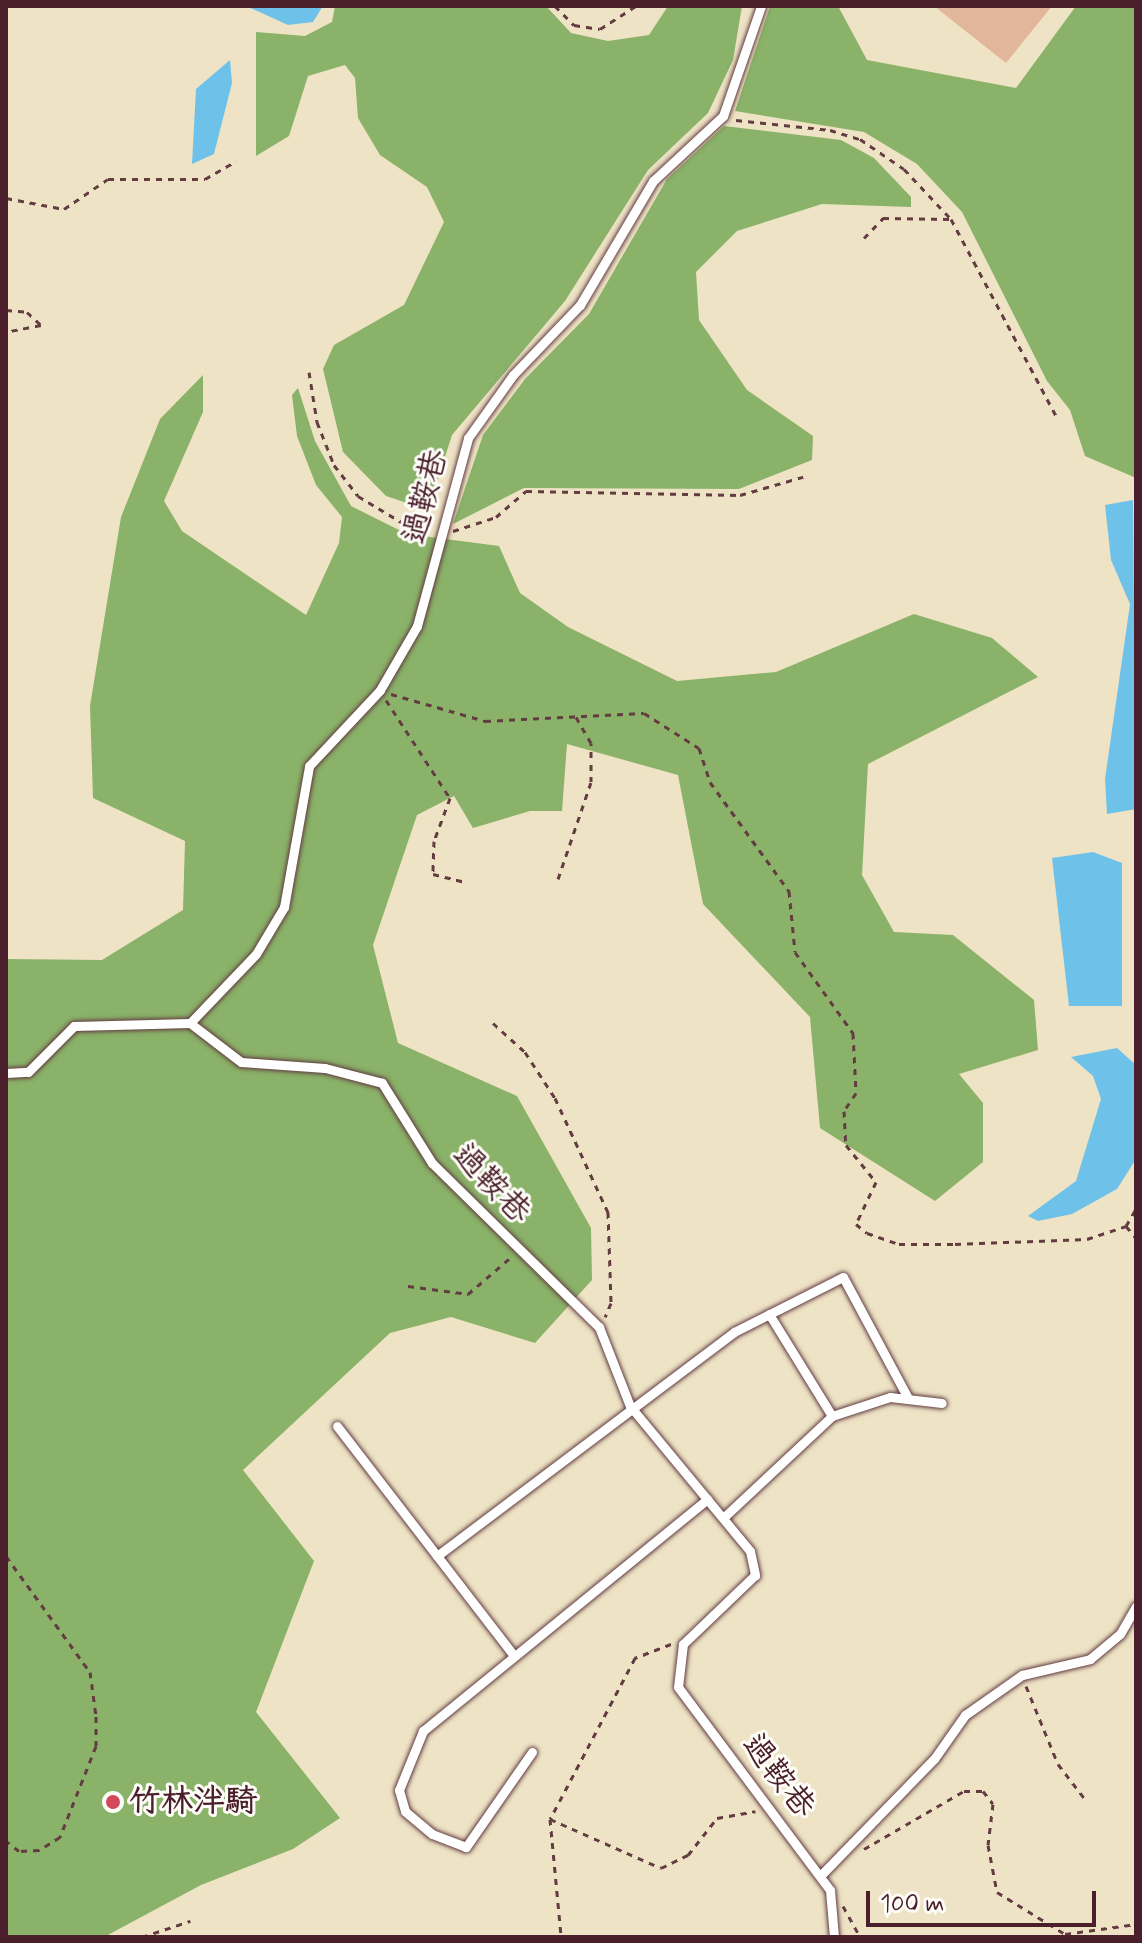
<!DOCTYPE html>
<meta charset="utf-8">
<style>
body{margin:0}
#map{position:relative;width:1142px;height:1943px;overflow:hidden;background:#eee3c5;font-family:Mynerve,"LXGW WenKai TC",sans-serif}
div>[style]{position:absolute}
.forest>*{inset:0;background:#8ab268}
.water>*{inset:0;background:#6ec2ea}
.building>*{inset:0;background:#e1b69a}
.path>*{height:3px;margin-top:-1.5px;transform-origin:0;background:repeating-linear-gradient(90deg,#633c42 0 6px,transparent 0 12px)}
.roads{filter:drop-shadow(0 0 2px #633c42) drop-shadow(0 0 2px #633c42)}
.lane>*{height:9px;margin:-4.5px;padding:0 4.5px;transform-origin:4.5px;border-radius:4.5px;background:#fff}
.dots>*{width:22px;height:22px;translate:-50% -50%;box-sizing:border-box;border:4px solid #fdfcf7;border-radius:50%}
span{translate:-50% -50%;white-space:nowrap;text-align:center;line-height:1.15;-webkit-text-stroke:6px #fdfcf7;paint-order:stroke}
.street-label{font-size:32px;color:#4a1f2b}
.poi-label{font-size:32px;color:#4a1f2b;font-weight:700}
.left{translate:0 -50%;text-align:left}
.frame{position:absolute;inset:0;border:8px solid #4a1f2b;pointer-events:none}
.scale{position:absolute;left:866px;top:1891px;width:230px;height:36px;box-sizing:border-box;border:4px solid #4a1f2b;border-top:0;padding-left:10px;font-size:24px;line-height:28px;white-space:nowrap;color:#4a1f2b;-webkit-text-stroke:6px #fdfcf7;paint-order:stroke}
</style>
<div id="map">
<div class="forest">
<div style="clip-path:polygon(335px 6px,546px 6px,571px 33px,608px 41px,649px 35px,668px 6px,742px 6px,733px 60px,708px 113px,648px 170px,565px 301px,452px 435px,428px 510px,386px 496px,343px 452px,323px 369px,334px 345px,404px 305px,444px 222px,427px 187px,380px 155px,358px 118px,355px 78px,345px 65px,308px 76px,289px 136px,256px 156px,256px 32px,305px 36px,332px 22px)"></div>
<div style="clip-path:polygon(770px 6px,838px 6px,867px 60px,1016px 88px,1076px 6px,1136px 6px,1136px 478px,1085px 456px,1070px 410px,1047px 381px,962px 212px,917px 164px,864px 132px,735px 111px)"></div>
<div style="clip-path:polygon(724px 126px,841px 140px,874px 158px,911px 197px,911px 207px,822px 204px,737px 231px,696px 272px,699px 320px,747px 390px,813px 436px,812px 460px,739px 489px,524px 488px,453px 524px,483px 435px,525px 379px,589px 314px,667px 179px)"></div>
<div style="clip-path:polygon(203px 375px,203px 412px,164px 501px,182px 531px,306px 615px,339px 543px,342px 517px,316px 485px,297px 436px,292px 395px,298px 388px,315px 441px,351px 506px,407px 534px,499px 546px,520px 593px,568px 627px,677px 681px,776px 672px,914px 614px,992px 638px,1038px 677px,868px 764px,862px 875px,894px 932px,953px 935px,1034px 1000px,1038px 1050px,959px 1074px,983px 1103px,983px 1162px,935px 1201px,820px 1128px,810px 1017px,703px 904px,678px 775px,567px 744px,562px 811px,530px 811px,473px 828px,454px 796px,417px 815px,373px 945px,398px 1043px,517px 1096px,591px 1228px,592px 1280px,535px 1343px,451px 1317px,390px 1333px,243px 1470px,314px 1561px,256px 1712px,340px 1818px,293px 1849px,201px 1885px,104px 1937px,6px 1937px,6px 959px,102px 960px,183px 910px,185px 841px,93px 798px,90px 706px,121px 517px,160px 419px)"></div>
</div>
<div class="water">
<div style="clip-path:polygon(246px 6px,323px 6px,313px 22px,288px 25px)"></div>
<div style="clip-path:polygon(230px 60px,232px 83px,214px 154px,192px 164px,196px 89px)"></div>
<div style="clip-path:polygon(1133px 500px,1136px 809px,1107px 814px,1105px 779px,1130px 604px,1111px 560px,1105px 505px)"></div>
<div style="clip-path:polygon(1093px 852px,1122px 863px,1122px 1006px,1069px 1006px,1052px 858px)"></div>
<div style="clip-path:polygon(1117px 1048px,1136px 1065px,1136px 1159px,1117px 1189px,1072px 1214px,1038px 1221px,1028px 1216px,1076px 1181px,1101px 1099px,1093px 1076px,1071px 1057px)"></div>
</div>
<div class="building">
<div style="clip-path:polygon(934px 6px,1052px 6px,1006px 63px)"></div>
</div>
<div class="path">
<div style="left:555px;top:6px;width:27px;rotate:45deg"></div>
<div style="left:574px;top:25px;width:26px;rotate:9deg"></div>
<div style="left:600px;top:29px;width:43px;rotate:-32.6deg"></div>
<div style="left:736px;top:120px;width:95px;rotate:6.1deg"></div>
<div style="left:830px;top:130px;width:31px;rotate:17deg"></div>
<div style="left:860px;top:139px;width:53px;rotate:34.3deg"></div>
<div style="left:904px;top:169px;width:69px;rotate:46.8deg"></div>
<div style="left:951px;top:219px;width:227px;rotate:61.9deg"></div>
<div style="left:6px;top:198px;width:59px;rotate:10.7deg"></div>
<div style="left:64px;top:209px;width:53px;rotate:-34.3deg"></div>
<div style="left:108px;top:179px;width:97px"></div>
<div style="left:205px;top:179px;width:36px;rotate:-30deg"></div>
<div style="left:864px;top:238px;width:28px;rotate:-46deg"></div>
<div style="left:883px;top:218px;width:68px;rotate:0.8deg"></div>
<div style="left:6px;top:310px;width:21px;rotate:5deg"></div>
<div style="left:27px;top:312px;width:19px;rotate:43deg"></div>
<div style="left:41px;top:325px;width:36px;rotate:169deg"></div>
<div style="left:309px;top:372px;width:51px;rotate:80.9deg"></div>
<div style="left:317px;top:422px;width:46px;rotate:68.4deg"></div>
<div style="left:334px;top:465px;width:39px;rotate:52deg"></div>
<div style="left:358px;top:496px;width:58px;rotate:31deg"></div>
<div style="left:408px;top:526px;width:22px;rotate:10deg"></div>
<div style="left:453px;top:531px;width:45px;rotate:-18deg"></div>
<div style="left:496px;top:517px;width:40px;rotate:-41deg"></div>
<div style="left:526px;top:491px;width:214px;rotate:1.1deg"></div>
<div style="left:740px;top:495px;width:69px;rotate:-16.1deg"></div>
<div style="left:391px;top:694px;width:98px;rotate:16deg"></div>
<div style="left:485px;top:721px;width:159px;rotate:-2.9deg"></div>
<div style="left:644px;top:713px;width:65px;rotate:32.5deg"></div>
<div style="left:699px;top:748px;width:36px;rotate:72deg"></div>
<div style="left:710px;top:782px;width:135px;rotate:54.1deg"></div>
<div style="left:789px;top:891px;width:61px;rotate:84.4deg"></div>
<div style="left:795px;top:952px;width:100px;rotate:54.4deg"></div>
<div style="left:853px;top:1033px;width:60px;rotate:87.1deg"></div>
<div style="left:856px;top:1093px;width:22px;rotate:124deg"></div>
<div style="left:844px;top:1111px;width:34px;rotate:87deg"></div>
<div style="left:846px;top:1145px;width:48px;rotate:51deg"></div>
<div style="left:876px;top:1182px;width:47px;rotate:115.5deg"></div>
<div style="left:856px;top:1224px;width:14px;rotate:39deg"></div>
<div style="left:867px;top:1233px;width:34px;rotate:19deg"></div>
<div style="left:899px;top:1244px;width:56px"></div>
<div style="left:955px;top:1244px;width:132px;rotate:-2.2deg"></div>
<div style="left:1087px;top:1239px;width:41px;rotate:-18.4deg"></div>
<div style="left:1126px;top:1226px;width:16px;rotate:50deg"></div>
<div style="left:386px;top:700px;width:117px;rotate:56.9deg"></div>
<div style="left:450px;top:798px;width:46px;rotate:110.4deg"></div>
<div style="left:434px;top:841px;width:33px;rotate:92deg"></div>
<div style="left:433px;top:874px;width:33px;rotate:14deg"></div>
<div style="left:558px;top:879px;width:102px;rotate:-71.2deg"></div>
<div style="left:591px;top:782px;width:39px;rotate:-90deg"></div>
<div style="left:591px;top:743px;width:32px;rotate:-120deg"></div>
<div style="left:493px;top:1023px;width:43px;rotate:42.2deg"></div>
<div style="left:525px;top:1052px;width:55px;rotate:56.9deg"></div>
<div style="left:555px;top:1098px;width:126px;rotate:65.1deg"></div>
<div style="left:608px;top:1212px;width:91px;rotate:88.1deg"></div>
<div style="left:611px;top:1303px;width:15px;rotate:113deg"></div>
<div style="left:1126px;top:1226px;width:20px;rotate:-60deg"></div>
<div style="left:408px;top:1286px;width:61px;rotate:7.6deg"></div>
<div style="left:468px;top:1294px;width:55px;rotate:-40.6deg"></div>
<div style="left:6px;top:1556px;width:143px;rotate:54.1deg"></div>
<div style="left:90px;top:1672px;width:44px;rotate:82.2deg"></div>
<div style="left:96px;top:1716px;width:30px;rotate:90deg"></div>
<div style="left:96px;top:1746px;width:98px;rotate:111.6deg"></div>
<div style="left:60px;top:1837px;width:25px;rotate:148deg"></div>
<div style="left:39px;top:1850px;width:20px;rotate:177deg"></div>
<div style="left:19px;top:1851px;width:16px;rotate:-142deg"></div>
<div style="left:671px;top:1644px;width:39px;rotate:159deg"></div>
<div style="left:635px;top:1658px;width:182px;rotate:117.8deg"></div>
<div style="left:550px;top:1819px;width:121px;rotate:23.8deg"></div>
<div style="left:661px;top:1868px;width:30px;rotate:-26deg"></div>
<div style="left:688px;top:1855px;width:47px;rotate:-51.9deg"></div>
<div style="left:717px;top:1818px;width:39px;rotate:-10deg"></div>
<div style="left:1026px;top:1686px;width:84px;rotate:67.7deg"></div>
<div style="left:1058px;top:1764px;width:44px;rotate:52.4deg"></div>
<div style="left:550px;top:1819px;width:117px;rotate:84.6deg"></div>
<div style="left:864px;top:1849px;width:116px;rotate:-30.1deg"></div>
<div style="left:964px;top:1791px;width:19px"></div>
<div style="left:983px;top:1791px;width:16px;rotate:52deg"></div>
<div style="left:993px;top:1804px;width:41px;rotate:97deg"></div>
<div style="left:988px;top:1845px;width:48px;rotate:79.2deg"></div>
<div style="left:997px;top:1892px;width:80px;rotate:31.7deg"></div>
<div style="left:1065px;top:1934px;width:72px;rotate:-8deg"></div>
<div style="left:843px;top:1906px;width:35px;rotate:61deg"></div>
<div style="left:142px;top:1937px;width:51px;rotate:-18.4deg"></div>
</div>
<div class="roads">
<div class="lane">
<div style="left:190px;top:1023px;width:95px;rotate:-46.3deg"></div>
<div style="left:256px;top:954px;width:55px;rotate:-59.2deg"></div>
<div style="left:284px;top:907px;width:143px;rotate:-79.9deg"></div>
<div style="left:309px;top:766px;width:104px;rotate:-46.9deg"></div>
<div style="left:380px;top:690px;width:74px;rotate:-60deg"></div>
<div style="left:417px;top:626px;width:195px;rotate:-74.8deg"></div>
<div style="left:468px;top:438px;width:77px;rotate:-54.5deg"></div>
<div style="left:513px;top:375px;width:97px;rotate:-46.3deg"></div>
<div style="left:580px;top:305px;width:144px;rotate:-59.5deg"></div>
<div style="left:653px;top:181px;width:96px;rotate:-42.9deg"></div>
<div style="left:723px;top:116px;width:116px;rotate:-70.9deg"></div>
<div style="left:6px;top:1073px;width:22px;rotate:-3deg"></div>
<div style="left:28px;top:1072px;width:65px;rotate:-45deg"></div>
<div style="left:74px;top:1026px;width:116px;rotate:-1.5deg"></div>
<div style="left:190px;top:1023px;width:64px;rotate:37.4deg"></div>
<div style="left:241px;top:1062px;width:84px;rotate:4.1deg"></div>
<div style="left:325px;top:1068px;width:59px;rotate:14.7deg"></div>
<div style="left:382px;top:1083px;width:94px;rotate:58deg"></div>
<div style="left:432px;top:1163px;width:234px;rotate:44.5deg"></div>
<div style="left:599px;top:1327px;width:85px;rotate:68.6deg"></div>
<div style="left:630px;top:1406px;width:188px;rotate:50.4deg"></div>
<div style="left:750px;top:1551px;width:25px;rotate:78deg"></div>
<div style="left:755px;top:1575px;width:100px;rotate:136.2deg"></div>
<div style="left:683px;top:1644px;width:43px;rotate:96.6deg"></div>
<div style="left:678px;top:1687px;width:254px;rotate:53.2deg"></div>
<div style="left:830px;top:1890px;width:47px;rotate:85.1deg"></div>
<div style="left:769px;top:1314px;width:120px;rotate:58.3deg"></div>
<div style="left:337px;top:1426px;width:290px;rotate:52.4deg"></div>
<div style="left:723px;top:1518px;width:149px;rotate:-43.1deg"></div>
<div style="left:832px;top:1416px;width:61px;rotate:-18.1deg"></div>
<div style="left:890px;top:1397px;width:52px;rotate:6.6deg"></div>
<div style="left:437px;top:1556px;width:372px;rotate:-37deg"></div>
<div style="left:734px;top:1332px;width:122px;rotate:-26.8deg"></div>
<div style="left:843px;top:1277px;width:137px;rotate:61.8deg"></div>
<div style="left:532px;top:1752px;width:116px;rotate:124.8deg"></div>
<div style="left:466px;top:1847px;width:36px;rotate:-159deg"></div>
<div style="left:432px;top:1834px;width:35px;rotate:-140deg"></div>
<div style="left:405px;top:1811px;width:22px;rotate:-106deg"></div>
<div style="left:399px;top:1790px;width:64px;rotate:-67.9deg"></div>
<div style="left:423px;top:1731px;width:367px;rotate:-39.2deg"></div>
<div style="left:821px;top:1875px;width:162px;rotate:-45.8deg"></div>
<div style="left:934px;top:1759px;width:54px;rotate:-54.8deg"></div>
<div style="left:965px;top:1715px;width:70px;rotate:-35.1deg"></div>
<div style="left:1022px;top:1675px;width:70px;rotate:-13.2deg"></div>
<div style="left:1090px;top:1659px;width:39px;rotate:-40deg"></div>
<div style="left:1120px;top:1634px;width:32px;rotate:-60deg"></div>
</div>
</div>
<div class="dots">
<div style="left:113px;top:1802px;background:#d1495b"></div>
</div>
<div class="street-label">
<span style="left:426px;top:497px;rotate:-76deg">過鞍巷</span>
<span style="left:491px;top:1184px;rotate:46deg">過鞍巷</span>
<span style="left:778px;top:1776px;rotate:52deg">過鞍巷</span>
</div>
<div class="poi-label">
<span class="left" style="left:129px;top:1802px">竹林泮騎</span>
</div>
<div class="frame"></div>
<div class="scale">100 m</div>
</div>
